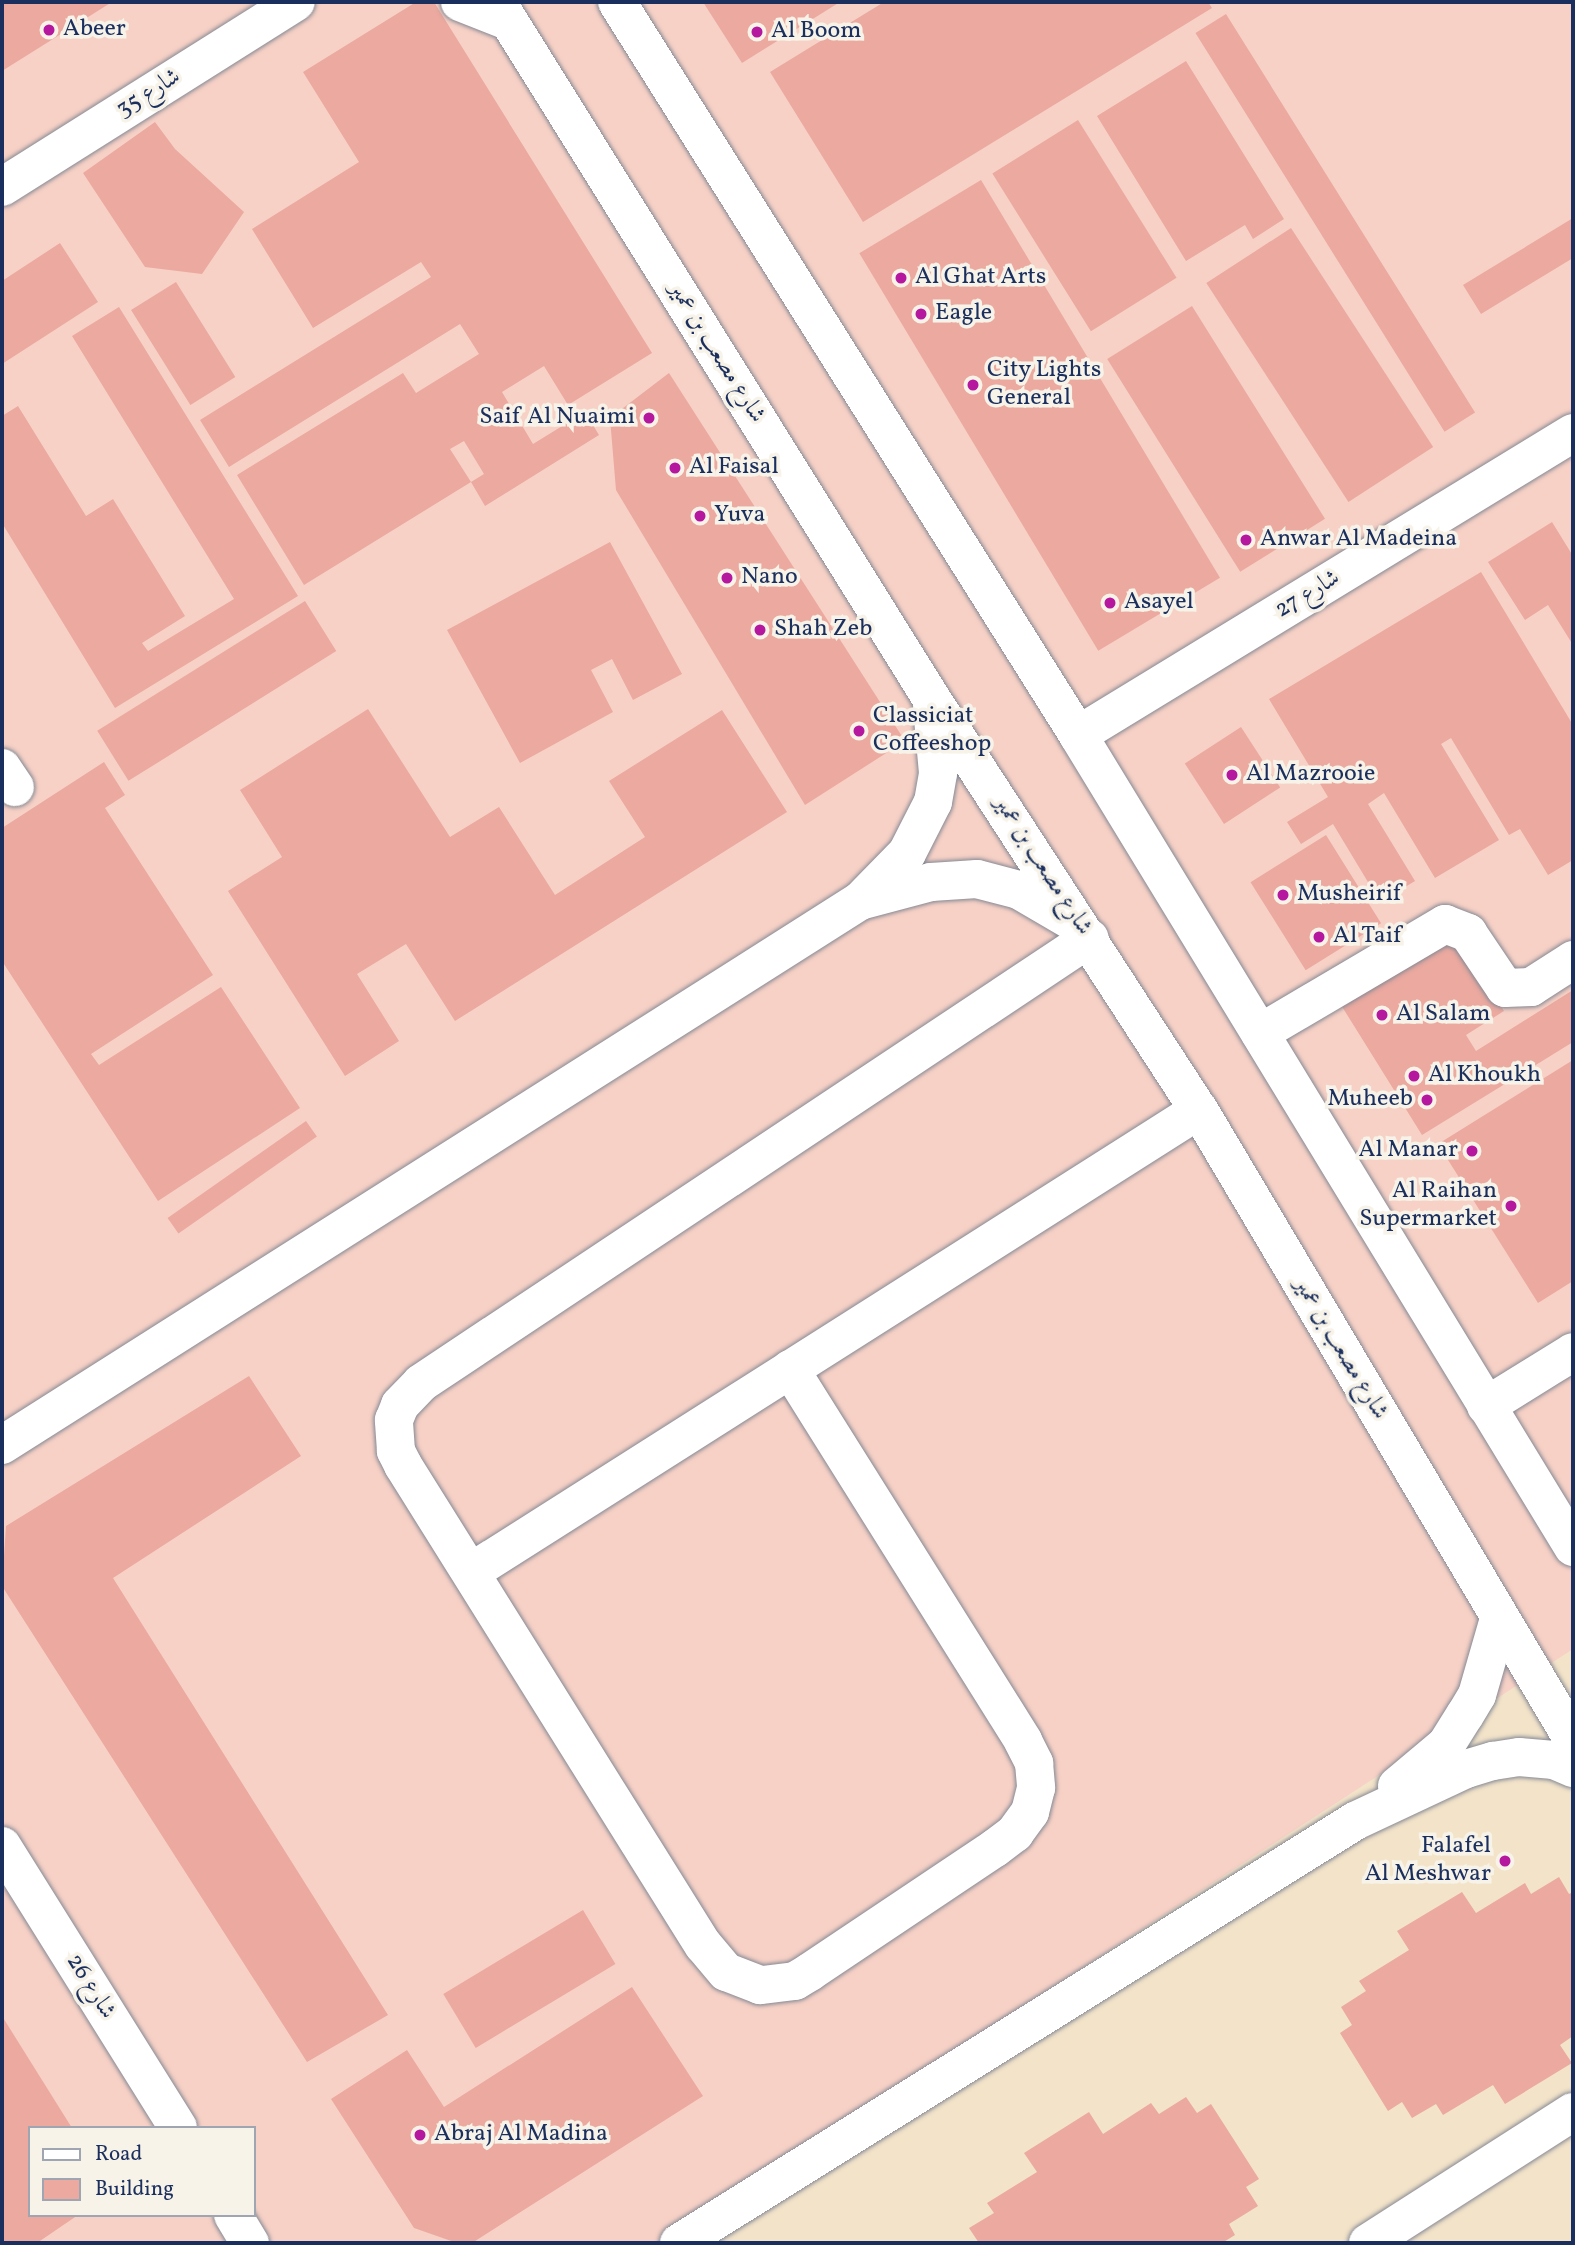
<!DOCTYPE html>
<meta charset="utf-8">
<style>
body{margin:0}
#map{position:relative;width:1575px;height:2245px;overflow:hidden;background:#f2e3c9;font-family:Vollkorn,Amiri,serif}
div>[style]{position:absolute}
.built>*{inset:0;background:#f7d1c6}
.building>*{inset:0;background:#eba9a0;transform-origin:0 0}
.roads{filter:drop-shadow(0 0 2px #868994) drop-shadow(0 0 2px #868994)}
.minor>*{height:38px;margin:-19px;padding:0 19px;transform-origin:19px;border-radius:19px;background:#fff}
.dots>*{width:19px;height:19px;translate:-50% -50%;box-sizing:border-box;border:4px solid #f7f3e8;border-radius:50%}
span{translate:-50% -50%;white-space:nowrap;text-align:center;line-height:1.15;-webkit-text-stroke:7px #f7f3e8;paint-order:stroke}
.poi-label{font-size:24px;color:#1b2f5e}
.left{translate:0 -50%;text-align:left}
.right{translate:-100% -50%;text-align:right}
.street-label{font-size:24px;color:#1b2f5e}
.frame{position:absolute;inset:0;border:4px solid #1b2f5e;pointer-events:none}
.legend{position:absolute;left:28px;top:2126px;width:228px;height:91px;box-sizing:border-box;background:#f7f3e8;border:2px solid #9fa5b1;margin:0;padding:9px 12px;list-style:none;font-size:21px;color:#1b2f5e}
.legend li{display:flex;align-items:center;gap:14px;height:35px}
.legend b{width:35px;border:2px solid #9fa5b1}
</style>
<div id="map">
<div class="built">
<div style="clip-path:polygon(evenodd,2px 2px,1573px 2px,1573px 1649px,659px 2243px,2px 2243px,2px 2px,30px 2128px,254px 2128px,254px 2215px,30px 2215px,30px 2128px)"></div>
</div>
<div class="building">
<div style="clip-path:polygon(2px 2px,112px 2px,2px 71px)"></div>
<div style="clip-path:polygon(evenodd,416px 2px,434px 2px,652px 353px,568px 405px,544px 366px,502px 392px,533px 444px,585px 412px,599px 435px,485px 506px,471px 482px,304px 585px,237px 475px,403px 373px,416px 393px,479px 354px,460px 324px,229px 467px,200px 420px,431px 277px,421px 262px,313px 328px,252px 229px,359px 162px,303px 72px,416px 2px,464px 441px,484px 474px,471px 482px,450px 449px,464px 441px)"></div>
<div style="clip-path:polygon(703px 2px,840px 2px,742px 63px)"></div>
<div style="clip-path:polygon(884px 2px,1208px 2px,1212px 8px,863px 222px,770px 72px)"></div>
<div style="left:1226px;top:14px;width:470px;height:36px;rotate:58deg"></div>
<div style="clip-path:polygon(1186px 61px,1284px 219px,1253px 239px,1245px 225px,1186px 261px,1097px 116px)"></div>
<div style="left:1078px;top:120px;width:186px;height:101px;rotate:58deg"></div>
<div style="clip-path:polygon(155px 122px,175px 149px,244px 212px,202px 274px,145px 267px,83px 173px)"></div>
<div style="left:981px;top:180px;width:464px;height:142px;rotate:59deg"></div>
<div style="clip-path:polygon(1573px 218px,1573px 258px,1481px 314px,1463px 285px)"></div>
<div style="left:1291px;top:228px;width:261px;height:101px;rotate:57deg"></div>
<div style="clip-path:polygon(60px 243px,98px 302px,2px 364px,2px 281px)"></div>
<div style="left:176px;top:282px;width:112px;height:53px;rotate:58deg"></div>
<div style="left:1192px;top:306px;width:251px;height:100px;rotate:58deg"></div>
<div style="clip-path:polygon(119px 307px,298px 596px,115px 708px,2px 523px,2px 416px,18px 406px,86px 516px,113px 499px,185px 616px,142px 643px,148px 651px,234px 599px,72px 336px)"></div>
<div style="clip-path:polygon(669px 373px,905px 741px,805px 805px,616px 490px,610px 418px)"></div>
<div style="clip-path:polygon(1552px 522px,1573px 556px,1573px 645px,1548px 605px,1525px 620px,1488px 562px)"></div>
<div style="clip-path:polygon(610px 542px,682px 674px,633px 700px,612px 659px,591px 670px,613px 712px,520px 763px,447px 630px)"></div>
<div style="clip-path:polygon(1481px 572px,1573px 725px,1573px 860px,1548px 875px,1520px 829px,1509px 835px,1451px 738px,1441px 744px,1499px 840px,1435px 878px,1384px 793px,1368px 804px,1415px 881px,1380px 902px,1333px 824px,1301px 844px,1287px 822px,1328px 797px,1269px 699px)"></div>
<div style="left:305px;top:601px;width:59px;height:245px;rotate:58deg"></div>
<div style="clip-path:polygon(368px 709px,450px 837px,499px 807px,555px 895px,645px 837px,609px 781px,722px 710px,787px 812px,455px 1021px,406px 944px,357px 974px,399px 1041px,345px 1076px,228px 891px,282px 857px,240px 790px)"></div>
<div style="left:1241px;top:727px;width:72px;height:67px;rotate:57deg"></div>
<div style="clip-path:polygon(104px 762px,125px 795px,105px 808px,213px 975px,91px 1054px,99px 1065px,221px 987px,300px 1108px,158px 1201px,2px 961px,2px 828px)"></div>
<div style="left:1326px;top:835px;width:104px;height:89px;rotate:58deg"></div>
<div style="clip-path:polygon(1456px 933px,1504px 1011px,1466px 1035px,1476px 1051px,1573px 990px,1573px 1042px,1422px 1135px,1341px 1005px)"></div>
<div style="clip-path:polygon(1573px 1060px,1573px 1281px,1538px 1303px,1438px 1144px)"></div>
<div style="left:306px;top:1121px;width:19px;height:169px;rotate:55deg"></div>
<div style="clip-path:polygon(249px 1376px,301px 1456px,113px 1578px,388px 2015px,307px 2062px,2px 1586px,6px 1526px)"></div>
<div style="clip-path:polygon(1559px 1877px,1569px 1894px,1573px 1892px,1573px 2036px,1560px 2045px,1572px 2063px,1505px 2104px,1493px 2085px,1443px 2115px,1436px 2104px,1412px 2118px,1402px 2102px,1388px 2111px,1340px 2033px,1352px 2025px,1341px 2007px,1366px 1991px,1359px 1981px,1409px 1950px,1397px 1931px,1462px 1892px,1476px 1913px,1525px 1883px,1531px 1894px)"></div>
<div style="left:583px;top:1910px;width:63px;height:163px;rotate:59deg"></div>
<div style="clip-path:polygon(632px 1987px,703px 2096px,472px 2243px,457px 2243px,414px 2228px,331px 2099px,407px 2050px,444px 2107px)"></div>
<div style="clip-path:polygon(2px 2016px,72px 2128px,30px 2128px,30px 2215px,78px 2215px,37px 2243px,2px 2243px)"></div>
<div style="clip-path:polygon(1186px 2097px,1197px 2113px,1211px 2104px,1259px 2179px,1246px 2187px,1258px 2206px,1229px 2224px,1235px 2235px,1222px 2243px,979px 2243px,969px 2228px,994px 2213px,987px 2203px,1037px 2172px,1024px 2153px,1089px 2112px,1103px 2134px,1151px 2103px,1159px 2114px)"></div>
</div>
<div class="roads">
<div class="minor">
<div style="left:460px;top:2px;width:52px;rotate:21.6deg"></div>
<div style="left:497px;top:2px;width:820px;rotate:58.05deg"></div>
<div style="left:931px;top:698px;width:491px;rotate:57deg"></div>
<div style="left:1199px;top:1110px;width:733px;rotate:59.3deg"></div>
<div style="left:617px;top:2px;width:866px;rotate:57.83deg"></div>
<div style="left:1078px;top:735px;width:951px;rotate:58.63deg"></div>
<div style="left:2px;top:187px;width:347px;rotate:-32.2deg"></div>
<div style="left:1078px;top:735px;width:580px;rotate:-31.39deg"></div>
<div style="left:2px;top:768px;width:23px;rotate:56deg"></div>
<div style="left:860px;top:901px;width:73px;rotate:-15deg"></div>
<div style="left:931px;top:882px;width:46px;rotate:-3.7deg"></div>
<div style="left:977px;top:879px;width:43px;rotate:14.7deg"></div>
<div style="left:1019px;top:890px;width:61px;rotate:30.3deg"></div>
<div style="left:1260px;top:1033px;width:215px;rotate:-30.5deg"></div>
<div style="left:1445px;top:924px;width:25px;rotate:21deg"></div>
<div style="left:1468px;top:933px;width:66px;rotate:56.1deg"></div>
<div style="left:1505px;top:988px;width:26px;rotate:-2deg"></div>
<div style="left:1531px;top:987px;width:50px;rotate:-32.7deg"></div>
<div style="left:790px;top:1369px;width:439px;rotate:57.9deg"></div>
<div style="left:1023px;top:1741px;width:25px;rotate:63deg"></div>
<div style="left:1034px;top:1763px;width:25px;rotate:85deg"></div>
<div style="left:1036px;top:1788px;width:25px;rotate:104deg"></div>
<div style="left:1030px;top:1812px;width:26px;rotate:126deg"></div>
<div style="left:1015px;top:1833px;width:25px;rotate:143deg"></div>
<div style="left:995px;top:1848px;width:223px;rotate:146.2deg"></div>
<div style="left:810px;top:1972px;width:17px;rotate:149deg"></div>
<div style="left:795px;top:1981px;width:35px;rotate:173deg"></div>
<div style="left:760px;top:1985px;width:36px;rotate:-159deg"></div>
<div style="left:726px;top:1972px;width:35px;rotate:-130deg"></div>
<div style="left:703px;top:1945px;width:566px;rotate:-122.01deg"></div>
<div style="left:403px;top:1465px;width:16px;rotate:-117deg"></div>
<div style="left:396px;top:1451px;width:31px;rotate:-94deg"></div>
<div style="left:394px;top:1420px;width:16px;rotate:-68deg"></div>
<div style="left:400px;top:1405px;width:30px;rotate:-46deg"></div>
<div style="left:421px;top:1383px;width:803px;rotate:-33.63deg"></div>
<div style="left:1486px;top:1406px;width:102px;rotate:-31.8deg"></div>
<div style="left:2px;top:1445px;width:1016px;rotate:-32.38deg"></div>
<div style="left:860px;top:901px;width:67px;rotate:-45.6deg"></div>
<div style="left:907px;top:853px;width:57px;rotate:-63deg"></div>
<div style="left:933px;top:802px;width:29px;rotate:-80deg"></div>
<div style="left:938px;top:773px;width:66px;rotate:-95.2deg"></div>
<div style="left:471px;top:1572px;width:862px;rotate:-32.4deg"></div>
<div style="left:1397px;top:1786px;width:64px;rotate:-39.9deg"></div>
<div style="left:1446px;top:1745px;width:36px;rotate:-58deg"></div>
<div style="left:1465px;top:1715px;width:23px;rotate:-59deg"></div>
<div style="left:1477px;top:1695px;width:79px;rotate:-73.9deg"></div>
<div style="left:2px;top:1846px;width:332px;rotate:58deg"></div>
<div style="left:233px;top:2215px;width:33px;rotate:59deg"></div>
<div style="left:679px;top:2243px;width:797px;rotate:-31.97deg"></div>
<div style="left:1355px;top:1821px;width:123px;rotate:-25.1deg"></div>
<div style="left:1466px;top:1769px;width:28px;rotate:-17deg"></div>
<div style="left:1493px;top:1761px;width:26px;rotate:-9deg"></div>
<div style="left:1519px;top:1757px;width:35px;rotate:5deg"></div>
<div style="left:1554px;top:1760px;width:21px;rotate:23deg"></div>
<div style="left:1368px;top:2243px;width:243px;rotate:-32.6deg"></div>
</div>
</div>
<div class="dots">
<div style="left:49px;top:30px;background:#b5179e"></div>
<div style="left:757px;top:32px;background:#b5179e"></div>
<div style="left:901px;top:278px;background:#b5179e"></div>
<div style="left:921px;top:314px;background:#b5179e"></div>
<div style="left:973px;top:385px;background:#b5179e"></div>
<div style="left:649px;top:418px;background:#b5179e"></div>
<div style="left:675px;top:468px;background:#b5179e"></div>
<div style="left:700px;top:516px;background:#b5179e"></div>
<div style="left:1246px;top:540px;background:#b5179e"></div>
<div style="left:727px;top:578px;background:#b5179e"></div>
<div style="left:1110px;top:603px;background:#b5179e"></div>
<div style="left:760px;top:630px;background:#b5179e"></div>
<div style="left:859px;top:731px;background:#b5179e"></div>
<div style="left:1232px;top:775px;background:#b5179e"></div>
<div style="left:1283px;top:895px;background:#b5179e"></div>
<div style="left:1319px;top:937px;background:#b5179e"></div>
<div style="left:1382px;top:1015px;background:#b5179e"></div>
<div style="left:1414px;top:1076px;background:#b5179e"></div>
<div style="left:1427px;top:1100px;background:#b5179e"></div>
<div style="left:1472px;top:1151px;background:#b5179e"></div>
<div style="left:1511px;top:1206px;background:#b5179e"></div>
<div style="left:1505px;top:1861px;background:#b5179e"></div>
<div style="left:420px;top:2135px;background:#b5179e"></div>
</div>
<div class="poi-label">
<span class="left" style="left:63px;top:30px">Abeer</span>
<span class="left" style="left:771px;top:32px">Al Boom</span>
<span class="left" style="left:915px;top:278px">Al Ghat Arts</span>
<span class="left" style="left:935px;top:314px">Eagle</span>
<span class="left" style="left:987px;top:385px">City Lights<br>General</span>
<span class="right" style="left:635px;top:418px">Saif Al Nuaimi</span>
<span class="left" style="left:689px;top:468px">Al Faisal</span>
<span class="left" style="left:714px;top:516px">Yuva</span>
<span class="left" style="left:1260px;top:540px">Anwar Al Madeina</span>
<span class="left" style="left:741px;top:578px">Nano</span>
<span class="left" style="left:1124px;top:603px">Asayel</span>
<span class="left" style="left:774px;top:630px">Shah Zeb</span>
<span class="left" style="left:873px;top:731px">Classiciat<br>Coffeeshop</span>
<span class="left" style="left:1246px;top:775px">Al Mazrooie</span>
<span class="left" style="left:1297px;top:895px">Musheirif</span>
<span class="left" style="left:1333px;top:937px">Al Taif</span>
<span class="left" style="left:1396px;top:1015px">Al Salam</span>
<span class="left" style="left:1428px;top:1076px">Al Khoukh</span>
<span class="right" style="left:1413px;top:1100px">Muheeb</span>
<span class="right" style="left:1458px;top:1151px">Al Manar</span>
<span class="right" style="left:1497px;top:1206px">Al Raihan<br>Supermarket</span>
<span class="right" style="left:1491px;top:1861px">Falafel<br>Al Meshwar</span>
<span class="left" style="left:434px;top:2135px">Abraj Al Madina</span>
</div>
<div class="street-label">
<span style="left:149px;top:94px;rotate:-32deg">شارع 35</span>
<span style="left:716px;top:353px;rotate:58deg">شارع مصعب بن عمير</span>
<span style="left:1308px;top:595px;rotate:-31deg">شارع 27</span>
<span style="left:1042px;top:866px;rotate:57deg">شارع مصعب بن عمير</span>
<span style="left:1340px;top:1349px;rotate:59deg">شارع مصعب بن عمير</span>
<span style="left:90px;top:1987px;rotate:58deg">شارع 26</span>
</div>
<div class="frame"></div>
<ul class="legend">
<li><b style="height:9px;background:#fff"></b>Road</li>
<li><b style="height:19px;background:#eba9a0"></b>Building</li>
</ul>
</div>
